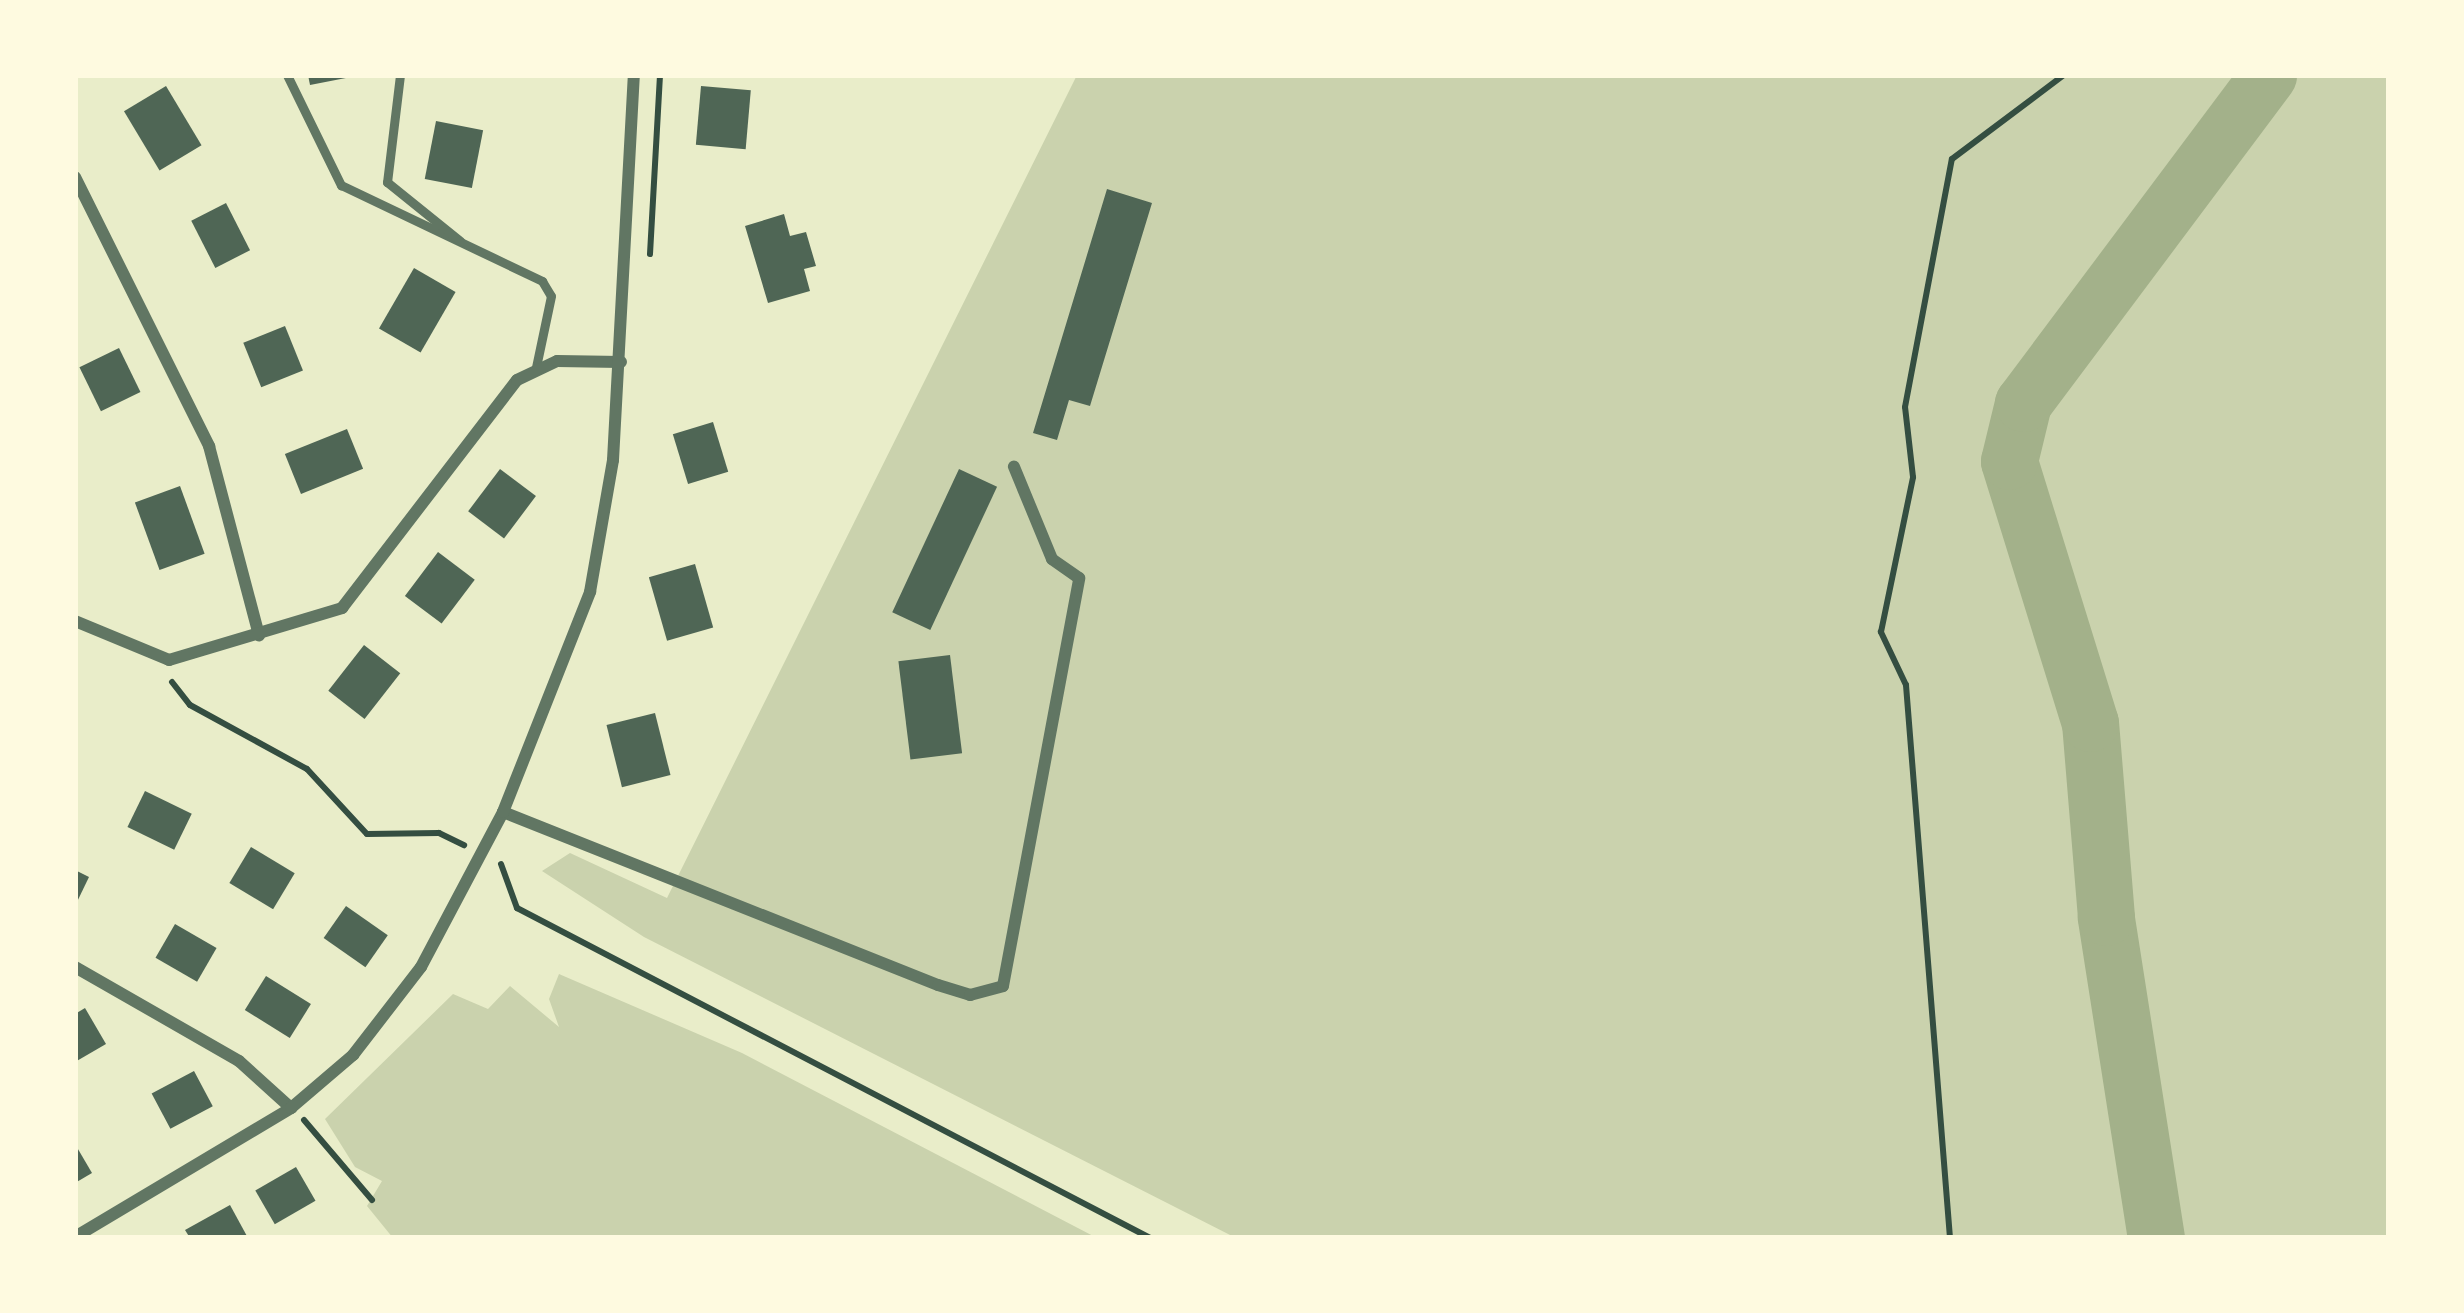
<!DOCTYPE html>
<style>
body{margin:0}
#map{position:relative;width:2464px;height:1313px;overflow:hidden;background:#e9edc9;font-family:"PT Sans",sans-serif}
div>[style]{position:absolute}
.green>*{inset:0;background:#cad2ad}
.river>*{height:57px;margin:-28.5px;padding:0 28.5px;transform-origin:28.5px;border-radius:28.5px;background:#a3b18a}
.building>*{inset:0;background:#4f6655;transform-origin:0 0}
.path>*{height:6px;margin:-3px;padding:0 3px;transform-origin:3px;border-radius:3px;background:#344e41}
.service>*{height:9px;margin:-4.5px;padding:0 4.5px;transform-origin:4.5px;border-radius:4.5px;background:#617663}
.minor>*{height:12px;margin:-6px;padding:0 6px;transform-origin:6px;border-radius:6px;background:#617663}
span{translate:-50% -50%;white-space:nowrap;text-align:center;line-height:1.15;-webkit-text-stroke:10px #fefae0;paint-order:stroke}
.frame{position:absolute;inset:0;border:78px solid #fefae0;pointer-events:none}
</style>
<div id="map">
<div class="green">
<div style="clip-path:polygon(1077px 75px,2389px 75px,2389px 1238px,1236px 1238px,644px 937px,542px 871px,570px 853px,667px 898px)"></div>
<div style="clip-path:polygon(559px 974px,742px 1053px,1097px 1238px,393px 1238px,367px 1206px,382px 1181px,355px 1167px,325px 1119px,453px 994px,488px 1009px,510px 986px,559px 1027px,549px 999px)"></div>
</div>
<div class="river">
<div style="left:2156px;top:1238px;width:325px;rotate:-98.9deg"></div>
<div style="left:2106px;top:917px;width:195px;rotate:-94.7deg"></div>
<div style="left:2090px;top:723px;width:274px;rotate:-107.2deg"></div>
<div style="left:2009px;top:461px;width:60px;rotate:-76.4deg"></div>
<div style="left:2023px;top:403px;width:409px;rotate:-53.2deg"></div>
</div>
<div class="building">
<div style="clip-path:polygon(308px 75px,351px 75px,351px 77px,310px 85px)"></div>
<div style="left:166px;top:86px;width:69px;height:49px;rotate:59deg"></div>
<div style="left:701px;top:86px;width:50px;height:59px;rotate:5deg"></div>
<div style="left:436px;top:121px;width:48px;height:59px;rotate:11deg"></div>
<div style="clip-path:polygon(1107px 189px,1152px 203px,1090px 406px,1069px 400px,1057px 440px,1033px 433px)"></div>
<div style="left:226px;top:203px;width:53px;height:39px;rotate:63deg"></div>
<div style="clip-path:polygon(784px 214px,790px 236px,806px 232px,816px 266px,804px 269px,810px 291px,768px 303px,745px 226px)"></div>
<div style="left:414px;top:268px;width:48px;height:70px;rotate:30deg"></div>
<div style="left:285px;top:326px;width:48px;height:45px;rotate:68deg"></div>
<div style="left:119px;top:348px;width:49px;height:44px;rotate:64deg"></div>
<div style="left:713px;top:422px;width:52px;height:42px;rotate:73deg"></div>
<div style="left:347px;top:429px;width:43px;height:67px;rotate:68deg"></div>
<div style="left:500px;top:469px;width:45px;height:53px;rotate:37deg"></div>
<div style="left:959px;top:469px;width:42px;height:158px;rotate:25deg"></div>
<div style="left:180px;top:486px;width:72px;height:48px;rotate:70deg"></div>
<div style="left:438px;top:552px;width:46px;height:55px;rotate:37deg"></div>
<div style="left:695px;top:564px;width:66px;height:48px;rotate:74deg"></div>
<div style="left:364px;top:645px;width:46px;height:58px;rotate:38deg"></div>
<div style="left:950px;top:655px;width:99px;height:52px;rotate:83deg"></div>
<div style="left:655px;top:713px;width:64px;height:50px;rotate:76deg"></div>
<div style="left:145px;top:791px;width:52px;height:40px;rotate:26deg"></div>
<div style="left:251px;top:847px;width:51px;height:42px;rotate:31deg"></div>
<div style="clip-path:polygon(75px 870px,89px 877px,75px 906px)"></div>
<div style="left:346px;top:906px;width:51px;height:39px;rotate:35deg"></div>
<div style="left:175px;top:924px;width:48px;height:39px;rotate:30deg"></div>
<div style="left:266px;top:976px;width:53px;height:40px;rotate:32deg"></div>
<div style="clip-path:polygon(85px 1008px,106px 1044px,75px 1062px,75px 1014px)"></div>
<div style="left:194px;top:1071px;width:40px;height:48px;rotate:62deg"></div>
<div style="clip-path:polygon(75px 1144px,92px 1173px,75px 1183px)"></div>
<div style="left:296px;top:1167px;width:39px;height:47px;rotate:60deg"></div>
<div style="clip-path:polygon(230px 1205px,248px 1238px,190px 1238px,185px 1230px)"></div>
</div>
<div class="path">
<div style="left:650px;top:254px;width:179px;rotate:-86.8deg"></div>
<div style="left:172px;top:682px;width:29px;rotate:52deg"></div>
<div style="left:190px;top:705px;width:133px;rotate:28.7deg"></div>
<div style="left:307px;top:769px;width:88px;rotate:47.3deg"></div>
<div style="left:367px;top:834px;width:72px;rotate:-0.8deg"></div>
<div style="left:439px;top:833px;width:28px;rotate:26deg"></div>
<div style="left:501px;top:864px;width:47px;rotate:70deg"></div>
<div style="left:517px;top:908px;width:714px;rotate:27.53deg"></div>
<div style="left:304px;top:1120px;width:105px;rotate:49.6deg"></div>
<div style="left:1950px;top:1238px;width:555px;rotate:-94.55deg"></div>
<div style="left:1906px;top:685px;width:59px;rotate:-115.3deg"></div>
<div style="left:1881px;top:632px;width:158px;rotate:-78.3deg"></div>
<div style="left:1913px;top:477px;width:70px;rotate:-96.5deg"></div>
<div style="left:1905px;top:407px;width:252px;rotate:-79.3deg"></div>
<div style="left:1952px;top:159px;width:140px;rotate:-36.9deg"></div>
</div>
<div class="service">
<div style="left:287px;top:75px;width:123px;rotate:63.9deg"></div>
<div style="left:341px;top:185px;width:223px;rotate:25.5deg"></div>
<div style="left:542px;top:281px;width:17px;rotate:59deg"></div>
<div style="left:551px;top:296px;width:73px;rotate:101.9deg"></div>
<div style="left:400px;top:75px;width:108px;rotate:96.9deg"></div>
<div style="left:387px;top:182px;width:94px;rotate:38.9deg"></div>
</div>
<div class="minor">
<div style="left:75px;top:177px;width:301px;rotate:63.5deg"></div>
<div style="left:209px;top:446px;width:196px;rotate:75.2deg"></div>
<div style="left:75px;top:621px;width:102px;rotate:22.5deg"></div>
<div style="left:169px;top:660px;width:181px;rotate:-16.7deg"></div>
<div style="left:342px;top:608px;width:287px;rotate:-52.5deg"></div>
<div style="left:517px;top:380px;width:44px;rotate:-25.4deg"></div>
<div style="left:557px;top:361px;width:64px;rotate:0.9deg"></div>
<div style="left:503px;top:812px;width:468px;rotate:21.7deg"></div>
<div style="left:938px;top:985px;width:34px;rotate:17deg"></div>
<div style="left:970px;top:995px;width:34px;rotate:-15deg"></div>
<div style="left:1003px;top:986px;width:415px;rotate:-79.4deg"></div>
<div style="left:1079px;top:578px;width:33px;rotate:-145deg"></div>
<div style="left:1052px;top:559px;width:100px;rotate:-112.4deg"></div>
<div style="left:75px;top:967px;width:189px;rotate:29.8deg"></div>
<div style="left:239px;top:1061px;width:70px;rotate:42.1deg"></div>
<div style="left:75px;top:1237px;width:252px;rotate:-30.8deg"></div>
<div style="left:291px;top:1108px;width:82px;rotate:-40.5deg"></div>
<div style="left:353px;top:1055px;width:111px;rotate:-52.3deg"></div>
<div style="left:421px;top:967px;width:175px;rotate:-62.1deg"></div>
<div style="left:503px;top:812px;width:237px;rotate:-68.4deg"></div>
<div style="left:590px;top:592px;width:134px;rotate:-80.1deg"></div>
<div style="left:613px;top:460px;width:386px;rotate:-86.9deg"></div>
</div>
<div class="frame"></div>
</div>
